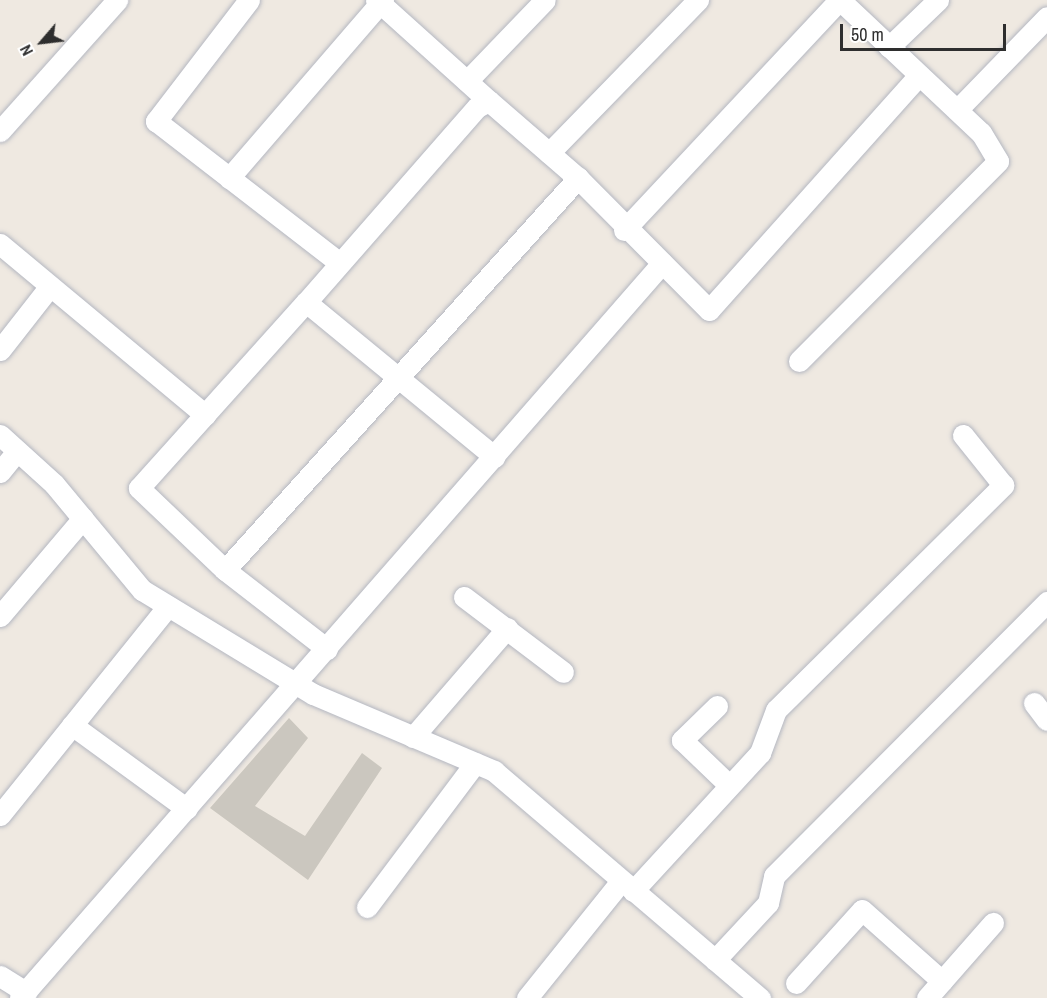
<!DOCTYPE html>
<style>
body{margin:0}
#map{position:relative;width:1047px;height:998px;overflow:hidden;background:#efe9e1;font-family:"Archivo Narrow",sans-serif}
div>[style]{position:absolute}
.building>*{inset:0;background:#cbc7bf}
.roads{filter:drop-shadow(0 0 2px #b4b7c1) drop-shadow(0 0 2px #b4b7c1)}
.minor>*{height:21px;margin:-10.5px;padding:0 10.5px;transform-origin:10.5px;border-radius:10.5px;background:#fff}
span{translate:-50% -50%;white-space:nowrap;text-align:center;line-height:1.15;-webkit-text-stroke:5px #fff;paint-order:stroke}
.north{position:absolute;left:12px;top:12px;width:60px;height:60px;-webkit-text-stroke:4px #fff;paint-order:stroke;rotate:242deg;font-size:16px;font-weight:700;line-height:24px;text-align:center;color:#2e2e2e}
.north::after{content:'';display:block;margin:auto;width:21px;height:27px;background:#2e2e2e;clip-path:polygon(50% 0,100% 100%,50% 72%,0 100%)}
.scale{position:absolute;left:840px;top:24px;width:166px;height:27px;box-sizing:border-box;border:3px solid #2e2e2e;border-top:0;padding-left:8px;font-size:18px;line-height:21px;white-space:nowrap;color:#2e2e2e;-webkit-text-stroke:4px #fff;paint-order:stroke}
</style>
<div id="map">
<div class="building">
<div style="clip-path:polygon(289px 718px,308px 738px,255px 806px,305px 836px,362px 753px,382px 768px,308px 880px,210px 808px)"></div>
</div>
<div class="roads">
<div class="minor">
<div style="left:249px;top:0;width:153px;rotate:127.5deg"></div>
<div style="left:156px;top:121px;width:232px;rotate:37.7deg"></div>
<div style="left:383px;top:0;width:4px;rotate:135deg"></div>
<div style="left:380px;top:3px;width:147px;rotate:42deg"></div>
<div style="left:489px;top:101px;width:13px;rotate:153deg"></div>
<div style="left:477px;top:107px;width:259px;rotate:131.2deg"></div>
<div style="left:306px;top:302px;width:244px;rotate:39.4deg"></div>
<div style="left:889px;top:47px;width:68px;rotate:-43.8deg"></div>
<div style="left:467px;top:81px;width:112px;rotate:-46.1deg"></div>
<div style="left:489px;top:101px;width:118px;rotate:40.9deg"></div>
<div style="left:578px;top:178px;width:186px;rotate:45.2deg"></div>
<div style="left:709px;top:310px;width:315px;rotate:-48.2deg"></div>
<div style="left:957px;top:110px;width:129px;rotate:-45.9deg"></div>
<div style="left:0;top:131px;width:176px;rotate:-48.2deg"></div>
<div style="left:549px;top:153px;width:214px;rotate:-45.8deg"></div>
<div style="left:229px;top:178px;width:231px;rotate:-49.2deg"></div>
<div style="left:380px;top:3px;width:5px;rotate:-143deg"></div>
<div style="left:624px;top:230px;width:315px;rotate:-46.9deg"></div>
<div style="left:0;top:244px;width:267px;rotate:39.8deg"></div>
<div style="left:0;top:350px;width:81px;rotate:-52deg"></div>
<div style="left:799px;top:361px;width:282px;rotate:-45.1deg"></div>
<div style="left:998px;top:161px;width:33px;rotate:-121deg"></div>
<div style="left:981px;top:133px;width:194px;rotate:-136.7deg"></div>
<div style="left:0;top:435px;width:73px;rotate:42.2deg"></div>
<div style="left:54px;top:484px;width:138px;rotate:50.3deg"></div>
<div style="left:142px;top:590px;width:200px;rotate:31.3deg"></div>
<div style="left:313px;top:694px;width:197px;rotate:23deg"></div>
<div style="left:494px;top:771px;width:350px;rotate:40.5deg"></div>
<div style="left:0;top:472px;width:27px;rotate:-51deg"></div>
<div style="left:225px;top:570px;width:119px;rotate:-136.4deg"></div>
<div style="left:139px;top:488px;width:250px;rotate:-48.1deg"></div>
<div style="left:464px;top:597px;width:124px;rotate:37.1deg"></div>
<div style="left:0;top:616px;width:128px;rotate:-49.7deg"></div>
<div style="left:327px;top:649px;width:129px;rotate:-142.2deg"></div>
<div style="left:225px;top:570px;width:528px;rotate:-48deg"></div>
<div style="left:1034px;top:703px;width:21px;rotate:53deg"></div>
<div style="left:717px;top:706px;width:49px;rotate:135.8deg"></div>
<div style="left:682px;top:740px;width:65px;rotate:43.8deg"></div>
<div style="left:72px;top:725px;width:142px;rotate:36.1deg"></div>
<div style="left:413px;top:737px;width:144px;rotate:-49.2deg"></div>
<div style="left:0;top:815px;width:268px;rotate:-51.2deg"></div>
<div style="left:633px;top:891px;width:188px;rotate:-47.4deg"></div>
<div style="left:760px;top:753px;width:46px;rotate:-69.6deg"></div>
<div style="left:776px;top:710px;width:320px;rotate:-44.7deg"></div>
<div style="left:1003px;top:485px;width:64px;rotate:-128.7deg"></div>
<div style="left:367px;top:907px;width:180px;rotate:-53.1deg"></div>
<div style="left:715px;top:960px;width:78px;rotate:-47.1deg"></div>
<div style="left:768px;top:903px;width:28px;rotate:-77deg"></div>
<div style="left:774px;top:876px;width:387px;rotate:-45.1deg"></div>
<div style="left:0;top:976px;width:31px;rotate:32deg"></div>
<div style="left:796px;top:983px;width:98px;rotate:-47.9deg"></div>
<div style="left:862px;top:910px;width:107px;rotate:41.6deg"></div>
<div style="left:20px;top:998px;width:976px;rotate:-48.86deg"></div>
<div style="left:527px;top:998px;width:150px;rotate:-51.2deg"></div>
<div style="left:927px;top:998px;width:100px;rotate:-48.7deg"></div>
</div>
</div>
<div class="north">N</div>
<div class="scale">50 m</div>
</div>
